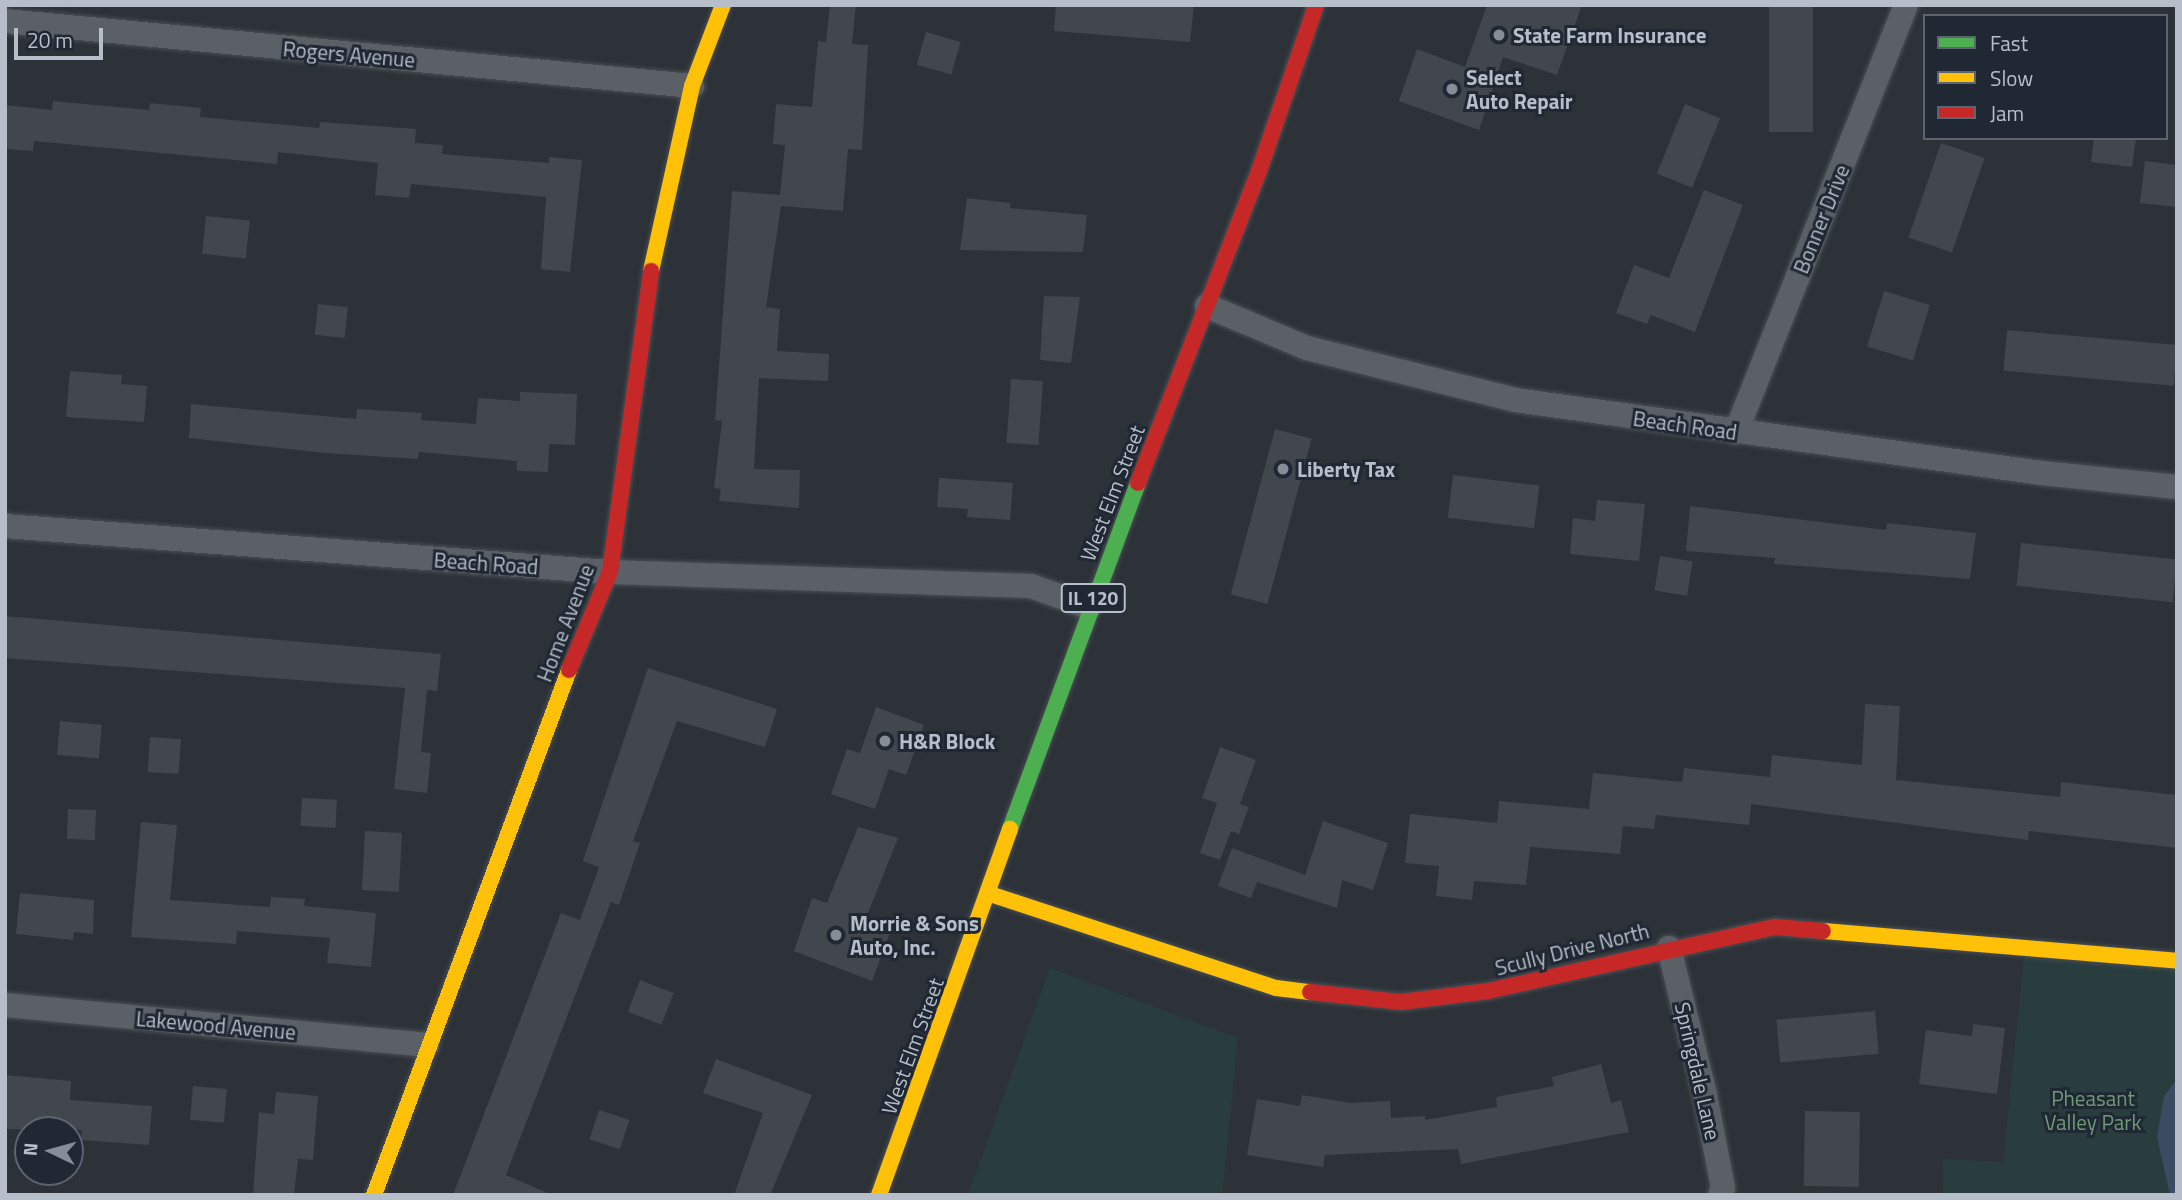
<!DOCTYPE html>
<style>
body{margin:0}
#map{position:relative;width:2182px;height:1200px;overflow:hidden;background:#2c3238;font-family:"Titillium Web",sans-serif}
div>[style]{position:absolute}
.green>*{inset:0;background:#293d3f}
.water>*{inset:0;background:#3b4c62}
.building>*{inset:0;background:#42474d;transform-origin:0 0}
.roads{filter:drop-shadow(0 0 2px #4a4e53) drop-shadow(0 0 2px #4a4e53)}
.street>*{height:24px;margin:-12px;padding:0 12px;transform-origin:12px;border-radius:12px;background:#5b6067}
.fast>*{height:16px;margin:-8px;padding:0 8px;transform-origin:8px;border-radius:8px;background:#4caf50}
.slow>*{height:16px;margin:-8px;padding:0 8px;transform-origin:8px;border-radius:8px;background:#ffc107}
.jam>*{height:16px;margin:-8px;padding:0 8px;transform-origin:8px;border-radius:8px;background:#c62828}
.dots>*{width:19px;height:19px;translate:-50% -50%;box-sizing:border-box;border:4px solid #1f2833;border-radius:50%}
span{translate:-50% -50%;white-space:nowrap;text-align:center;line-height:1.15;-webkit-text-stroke:6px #1f2833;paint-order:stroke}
.shield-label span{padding:2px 5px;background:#1f2833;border:2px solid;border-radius:5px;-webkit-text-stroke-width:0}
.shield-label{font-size:19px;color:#b6bec9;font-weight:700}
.poi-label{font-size:21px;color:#b6bec9;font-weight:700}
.left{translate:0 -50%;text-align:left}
.street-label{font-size:21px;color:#b6bec9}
.park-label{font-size:21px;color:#6f9877}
.frame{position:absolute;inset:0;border:7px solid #b6bec9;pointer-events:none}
.legend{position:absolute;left:1923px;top:14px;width:245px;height:126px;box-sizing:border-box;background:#1f2833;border:2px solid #5b646f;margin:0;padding:9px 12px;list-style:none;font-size:21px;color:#b6bec9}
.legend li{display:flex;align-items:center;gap:14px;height:35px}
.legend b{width:35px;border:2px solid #5b646f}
.north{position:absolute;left:14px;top:1116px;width:70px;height:70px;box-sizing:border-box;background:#1f2833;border:2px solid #5b646f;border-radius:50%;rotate:275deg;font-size:19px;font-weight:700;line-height:28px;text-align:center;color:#b6bec9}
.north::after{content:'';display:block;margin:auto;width:24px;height:32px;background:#868d96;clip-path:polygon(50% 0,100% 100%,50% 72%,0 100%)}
.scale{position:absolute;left:14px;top:28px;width:89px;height:32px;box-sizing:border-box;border:4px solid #b6bec9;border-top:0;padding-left:9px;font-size:21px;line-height:24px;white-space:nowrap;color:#b6bec9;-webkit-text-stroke:5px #1f2833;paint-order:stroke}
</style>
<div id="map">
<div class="green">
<div style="clip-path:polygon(2025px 946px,2177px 961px,2177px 1195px,1943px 1195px,1942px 1159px,2003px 1162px)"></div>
<div style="clip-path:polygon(1050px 968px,1238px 1038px,1222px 1195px,968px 1195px)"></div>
</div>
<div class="water">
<div style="clip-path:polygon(2177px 1079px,2177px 1195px,2170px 1195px,2157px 1137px,2164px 1096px)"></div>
</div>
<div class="building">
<div style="clip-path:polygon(830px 5px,856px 5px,852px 44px,868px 45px,862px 150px,848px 149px,843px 211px,781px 206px,766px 307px,780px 309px,777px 351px,829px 354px,828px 381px,759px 378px,754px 469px,800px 470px,799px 508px,719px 501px,721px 489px,714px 488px,722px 421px,715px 420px,732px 191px,780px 195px,785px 145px,773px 144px,776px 104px,812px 107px,818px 41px,826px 42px)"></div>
<div style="clip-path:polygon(1056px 5px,1194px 5px,1190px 42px,1054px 31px)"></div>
<div style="clip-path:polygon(1487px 5px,1582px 5px,1557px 75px,1503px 57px,1479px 130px,1399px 101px,1417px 49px,1465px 67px)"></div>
<div style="left:1769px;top:5px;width:44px;height:127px"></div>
<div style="left:926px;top:32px;width:36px;height:34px;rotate:16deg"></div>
<div style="clip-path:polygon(53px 101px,149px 110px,150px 103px,201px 108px,200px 117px,319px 128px,320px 122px,416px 129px,415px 143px,443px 145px,442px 154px,549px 163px,549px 157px,582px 160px,570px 272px,541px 269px,546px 197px,411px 184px,409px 198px,375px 195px,378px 163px,278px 152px,277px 164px,34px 141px,33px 151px,5px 149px,5px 105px,52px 110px)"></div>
<div style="left:1685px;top:104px;width:38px;height:75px;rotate:22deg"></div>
<div style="clip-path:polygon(2094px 138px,2136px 138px,2132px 167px,2091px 162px)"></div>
<div style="left:1941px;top:143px;width:46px;height:100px;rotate:19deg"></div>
<div style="clip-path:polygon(2145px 161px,2177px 165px,2177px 207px,2140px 203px)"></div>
<div style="clip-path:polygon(1704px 190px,1743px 205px,1695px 332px,1651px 315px,1647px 324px,1616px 313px,1634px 265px,1669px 278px)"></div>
<div style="clip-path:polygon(967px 198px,1010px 203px,1010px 208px,1087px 215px,1083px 252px,960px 250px)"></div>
<div style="left:206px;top:216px;width:44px;height:38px;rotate:6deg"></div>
<div style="left:1884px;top:291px;width:48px;height:58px;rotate:17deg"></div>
<div style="clip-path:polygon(1044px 296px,1080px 297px,1071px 363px,1040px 360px)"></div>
<div style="left:318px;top:304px;width:30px;height:31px;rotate:6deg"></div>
<div style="left:2007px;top:330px;width:171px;height:41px;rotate:5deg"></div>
<div style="clip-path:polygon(70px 371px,122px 375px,121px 384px,147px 386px,144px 422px,66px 417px)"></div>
<div style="left:1011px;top:379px;width:32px;height:64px;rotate:4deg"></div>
<div style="clip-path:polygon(520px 392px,577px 394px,575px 445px,549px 444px,548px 472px,517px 471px,517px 461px,419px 452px,418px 459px,325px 453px,189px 438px,191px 404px,356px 419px,357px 409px,422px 413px,421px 420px,476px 424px,478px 398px,520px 401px)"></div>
<div style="left:1275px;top:429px;width:38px;height:171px;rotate:15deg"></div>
<div style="left:1453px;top:475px;width:87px;height:43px;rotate:7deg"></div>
<div style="clip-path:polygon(939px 478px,1013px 483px,1010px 520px,967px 517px,968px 509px,937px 507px)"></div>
<div style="clip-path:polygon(1597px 500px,1645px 504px,1639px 561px,1570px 554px,1573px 518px,1595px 521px)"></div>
<div style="clip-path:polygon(1690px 506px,1886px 530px,1887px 523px,1976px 533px,1970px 579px,1774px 564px,1775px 558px,1686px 551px)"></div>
<div style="left:2021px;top:543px;width:157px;height:43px;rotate:6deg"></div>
<div style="left:1660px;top:556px;width:33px;height:35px;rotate:9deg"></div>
<div style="clip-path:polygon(5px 616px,441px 654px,437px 691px,427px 690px,421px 752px,431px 753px,427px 793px,394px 789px,405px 688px,5px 658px)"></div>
<div style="clip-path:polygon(648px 668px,777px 709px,765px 747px,677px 721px,633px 841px,640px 843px,619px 905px,611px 902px,506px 1175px,552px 1195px,453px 1195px,561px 913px,580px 920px,599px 867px,583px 861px)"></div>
<div style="clip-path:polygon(1865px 704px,1900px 706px,1896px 780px,2060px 797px,2061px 782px,2177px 795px,2177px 848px,2029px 831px,2028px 840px,1751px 804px,1749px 825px,1656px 815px,1654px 829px,1623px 826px,1620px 854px,1530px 847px,1526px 885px,1474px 881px,1472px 900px,1436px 896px,1439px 866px,1405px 863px,1410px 814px,1497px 823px,1499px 801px,1589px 809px,1593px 773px,1682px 782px,1684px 768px,1770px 777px,1772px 755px,1862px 765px)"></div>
<div style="clip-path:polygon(876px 707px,924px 725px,906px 775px,889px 769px,875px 809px,831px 794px,847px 749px,860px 753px)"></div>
<div style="left:60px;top:721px;width:42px;height:34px;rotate:5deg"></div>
<div style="left:150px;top:737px;width:31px;height:35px;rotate:4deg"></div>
<div style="clip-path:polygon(1220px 747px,1256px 760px,1240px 804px,1249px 807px,1239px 834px,1231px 831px,1220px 860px,1200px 853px,1217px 803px,1202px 798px)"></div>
<div style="left:302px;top:798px;width:35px;height:28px;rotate:3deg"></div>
<div style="left:68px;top:809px;width:28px;height:30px;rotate:2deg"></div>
<div style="clip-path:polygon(1323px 821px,1388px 843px,1373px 890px,1342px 880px,1337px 908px,1257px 882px,1251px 898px,1218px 886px,1232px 848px,1305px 875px)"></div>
<div style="clip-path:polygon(141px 822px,177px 825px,170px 900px,270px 907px,271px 897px,305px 899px,304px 906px,376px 913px,371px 967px,327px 963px,330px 938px,237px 931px,236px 944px,131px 937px)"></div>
<div style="clip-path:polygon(858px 827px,898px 838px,866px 918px,892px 927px,872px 981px,794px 951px,812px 898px,827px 903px)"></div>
<div style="left:365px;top:831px;width:37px;height:59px;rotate:3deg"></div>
<div style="clip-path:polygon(20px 893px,94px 900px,93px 934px,74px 932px,73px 940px,16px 934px)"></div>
<div style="left:640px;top:980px;width:36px;height:34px;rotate:21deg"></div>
<div style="left:1875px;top:1011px;width:43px;height:99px;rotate:85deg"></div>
<div style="clip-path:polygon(1973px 1024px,2005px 1028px,1997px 1094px,1919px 1084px,1926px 1030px,1972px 1036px)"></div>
<div style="clip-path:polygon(716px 1059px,812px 1095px,770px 1195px,734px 1195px,763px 1113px,703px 1093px)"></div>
<div style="clip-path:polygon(1601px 1064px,1611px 1103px,1621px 1100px,1629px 1132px,1461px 1164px,1458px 1149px,1325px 1155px,1323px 1167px,1247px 1155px,1257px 1099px,1300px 1106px,1302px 1095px,1351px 1103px,1390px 1101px,1391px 1118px,1425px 1116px,1425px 1120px,1497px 1107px,1496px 1097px,1554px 1086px,1552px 1077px)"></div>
<div style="clip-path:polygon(5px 1075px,71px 1081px,70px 1100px,152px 1106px,149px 1145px,81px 1140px,82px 1130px,5px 1129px)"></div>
<div style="left:193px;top:1086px;width:34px;height:34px;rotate:5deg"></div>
<div style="clip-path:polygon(276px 1092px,318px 1096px,313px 1160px,298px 1159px,294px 1195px,253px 1195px,259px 1112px,274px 1114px)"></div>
<div style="left:599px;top:1110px;width:32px;height:31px;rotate:18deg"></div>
<div style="left:1805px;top:1111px;width:55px;height:75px;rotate:1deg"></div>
</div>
<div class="roads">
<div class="street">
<div style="left:5px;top:21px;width:690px;rotate:5.4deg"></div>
<div style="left:1207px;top:306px;width:108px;rotate:22.8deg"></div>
<div style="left:1307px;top:348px;width:214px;rotate:14deg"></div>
<div style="left:1515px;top:400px;width:532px;rotate:7.89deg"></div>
<div style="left:2042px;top:473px;width:136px;rotate:5.9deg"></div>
<div style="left:1736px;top:432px;width:460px;rotate:-68.3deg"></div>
<div style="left:5px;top:526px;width:607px;rotate:4.35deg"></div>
<div style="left:610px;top:572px;width:421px;rotate:1.9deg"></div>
<div style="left:1031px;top:586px;width:62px;rotate:19.9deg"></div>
<div style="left:1669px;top:948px;width:151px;rotate:76.2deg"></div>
<div style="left:1705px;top:1095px;width:95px;rotate:79deg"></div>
<div style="left:1723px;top:1188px;width:8px;rotate:113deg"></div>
<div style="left:5px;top:1005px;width:424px;rotate:5.4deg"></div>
</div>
<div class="fast">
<div style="left:1010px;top:829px;width:369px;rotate:-69.7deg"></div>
</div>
<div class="slow">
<div style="left:651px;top:271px;width:189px;rotate:-77.5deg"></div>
<div style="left:692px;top:86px;width:87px;rotate:-69.1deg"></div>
<div style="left:990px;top:894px;width:301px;rotate:18.2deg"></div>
<div style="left:1276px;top:988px;width:34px;rotate:7deg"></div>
<div style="left:1823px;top:931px;width:355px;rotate:4.8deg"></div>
<div style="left:374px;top:1195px;width:560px;rotate:-69.62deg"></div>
<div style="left:879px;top:1195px;width:389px;rotate:-70.3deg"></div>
</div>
<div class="jam">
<div style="left:1138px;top:483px;width:335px;rotate:-68.8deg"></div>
<div style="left:1259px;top:171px;width:176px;rotate:-71deg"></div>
<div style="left:569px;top:670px;width:106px;rotate:-67.3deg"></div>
<div style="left:610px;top:572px;width:304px;rotate:-82.2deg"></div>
<div style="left:1310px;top:992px;width:92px;rotate:6.3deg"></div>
<div style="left:1401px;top:1002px;width:88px;rotate:-7.2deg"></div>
<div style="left:1488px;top:991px;width:294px;rotate:-12.6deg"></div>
<div style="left:1775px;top:927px;width:48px;rotate:4.8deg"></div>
</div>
</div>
<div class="dots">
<div style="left:1499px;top:35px;background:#868d96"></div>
<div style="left:1452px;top:89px;background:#868d96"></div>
<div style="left:1283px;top:469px;background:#868d96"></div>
<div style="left:885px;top:741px;background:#868d96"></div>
<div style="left:836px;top:935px;background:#868d96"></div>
</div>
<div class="shield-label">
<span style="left:1093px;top:598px">IL 120</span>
</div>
<div class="poi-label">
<span class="left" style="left:1513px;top:35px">State Farm Insurance</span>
<span class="left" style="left:1466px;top:89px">Select<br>Auto Repair</span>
<span class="left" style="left:1297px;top:469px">Liberty Tax</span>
<span class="left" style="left:899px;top:741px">H&amp;R Block</span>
<span class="left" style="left:850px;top:935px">Morrie &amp; Sons<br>Auto, Inc.</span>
</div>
<div class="street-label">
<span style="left:349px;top:54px;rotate:5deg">Rogers Avenue</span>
<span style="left:1821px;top:219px;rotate:-68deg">Bonner Drive</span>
<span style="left:1685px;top:425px;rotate:8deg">Beach Road</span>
<span style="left:1112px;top:493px;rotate:-69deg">West Elm Street</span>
<span style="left:486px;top:563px;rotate:4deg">Beach Road</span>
<span style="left:565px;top:623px;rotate:-69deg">Home Avenue</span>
<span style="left:1572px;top:949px;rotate:-14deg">Scully Drive North</span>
<span style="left:216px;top:1025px;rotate:5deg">Lakewood Avenue</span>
<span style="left:912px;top:1046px;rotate:-70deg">West Elm Street</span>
<span style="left:1698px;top:1071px;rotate:77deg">Springdale Lane</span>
</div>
<div class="park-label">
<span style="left:2093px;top:1110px">Pheasant<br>Valley Park</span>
</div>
<div class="frame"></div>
<ul class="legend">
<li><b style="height:9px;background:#4caf50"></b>Fast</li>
<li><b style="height:9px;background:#ffc107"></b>Slow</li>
<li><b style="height:9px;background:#c62828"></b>Jam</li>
</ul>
<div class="north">N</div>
<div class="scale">20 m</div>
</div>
